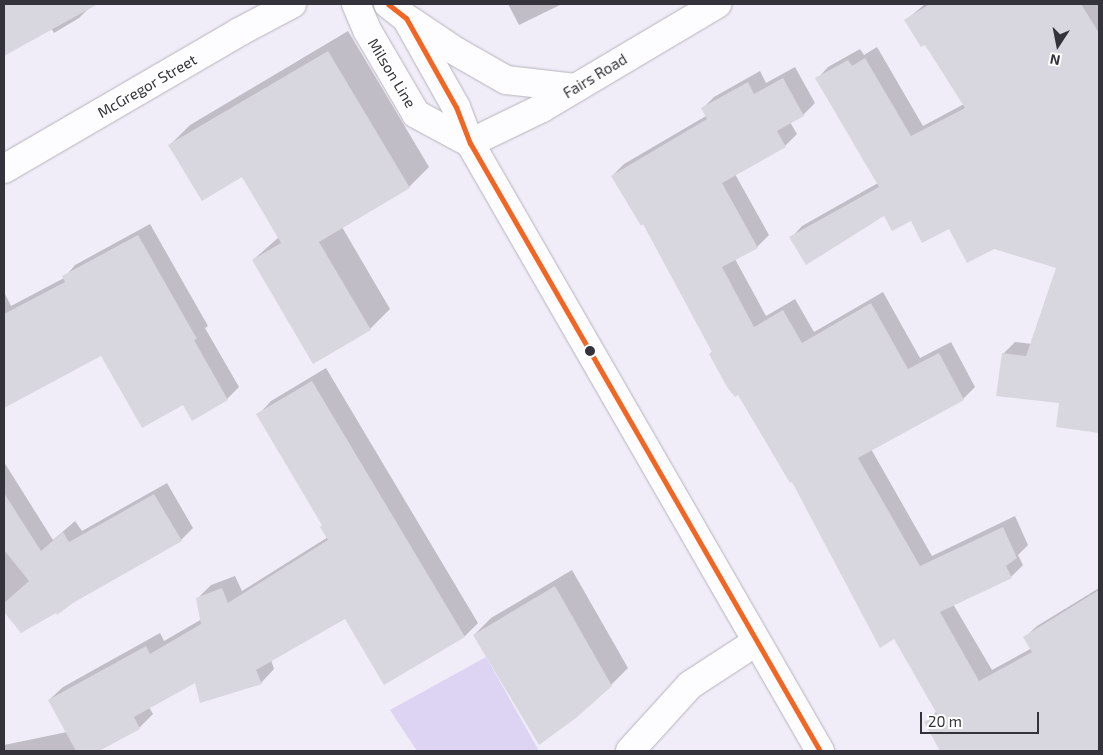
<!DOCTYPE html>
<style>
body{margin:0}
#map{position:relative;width:1103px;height:755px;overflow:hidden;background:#f0edf8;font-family:"Exo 2",sans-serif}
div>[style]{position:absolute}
.green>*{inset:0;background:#ddd3f2}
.shadow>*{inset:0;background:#0003}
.building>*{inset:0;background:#d8d6de}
.roads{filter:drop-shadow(0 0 1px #b5b3bc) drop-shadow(0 0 1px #b5b3bc)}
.street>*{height:28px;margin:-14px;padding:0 14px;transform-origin:14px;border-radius:14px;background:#fdfcfe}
.secondary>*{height:28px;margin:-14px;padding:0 14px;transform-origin:14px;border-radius:14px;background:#fdfcfe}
.bus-1>*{height:5px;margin:-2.5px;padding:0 2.5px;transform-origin:2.5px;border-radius:2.5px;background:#f26522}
.dots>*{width:14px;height:14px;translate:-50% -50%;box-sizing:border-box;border:2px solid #fff;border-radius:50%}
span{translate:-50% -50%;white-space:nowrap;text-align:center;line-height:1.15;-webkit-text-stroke:4.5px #fff;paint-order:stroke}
.street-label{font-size:15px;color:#34323a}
.frame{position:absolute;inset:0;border:5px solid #34323a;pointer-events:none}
.north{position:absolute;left:1033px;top:20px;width:50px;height:50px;-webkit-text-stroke:4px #fff;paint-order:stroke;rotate:191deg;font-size:14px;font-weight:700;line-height:20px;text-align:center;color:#34323a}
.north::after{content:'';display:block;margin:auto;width:18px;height:22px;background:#34323a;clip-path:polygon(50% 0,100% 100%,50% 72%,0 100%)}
.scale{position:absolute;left:920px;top:712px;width:119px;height:22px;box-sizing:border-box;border:2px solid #34323a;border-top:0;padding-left:6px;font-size:15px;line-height:18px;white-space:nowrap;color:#34323a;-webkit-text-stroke:4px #fff;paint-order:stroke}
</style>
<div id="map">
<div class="green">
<div style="clip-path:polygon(486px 657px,539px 751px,417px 751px,390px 710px)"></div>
</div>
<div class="shadow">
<div style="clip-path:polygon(4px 4px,90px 4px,91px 6px,79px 18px,54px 33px,51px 28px,4px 55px)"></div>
<div style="clip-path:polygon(508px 4px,562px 4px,519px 25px)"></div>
<div style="clip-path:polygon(925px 4px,1099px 4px,1099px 213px,1017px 255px,949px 227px,884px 214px,791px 238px,802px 226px,878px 183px,817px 79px,828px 67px,860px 49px,864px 55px,877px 47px,923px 126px,964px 104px,926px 43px,906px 20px)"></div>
<div style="clip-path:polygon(348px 31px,429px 167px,409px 187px,342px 227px,390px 309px,370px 329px,253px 260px,279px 237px,242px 176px,170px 145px,190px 125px)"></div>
<div style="clip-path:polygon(795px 67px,815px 103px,803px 115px,790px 122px,797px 134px,785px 146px,735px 174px,769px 235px,757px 247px,735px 259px,766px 316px,795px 299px,814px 332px,883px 292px,920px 358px,951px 342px,975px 387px,963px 399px,871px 449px,932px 556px,1015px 516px,1028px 545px,1018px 555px,1023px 565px,1011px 577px,953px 604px,992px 670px,1032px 648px,1025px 637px,1037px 626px,1099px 588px,1099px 751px,941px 751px,926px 722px,937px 711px,894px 638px,739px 393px,710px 354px,713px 351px,644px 223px,612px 176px,624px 164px,706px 116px,702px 109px,714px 97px,760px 71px,766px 83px)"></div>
<div style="clip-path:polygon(150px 224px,208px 326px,205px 328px,239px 387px,227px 399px,183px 403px,101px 354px,4px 406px,4px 292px,11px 306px,64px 278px,75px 265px)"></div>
<div style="clip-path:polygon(1070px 253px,1099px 263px,1099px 432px,1057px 426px,1060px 402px,1003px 354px,1015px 342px,1032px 344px)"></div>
<div style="clip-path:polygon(326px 368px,478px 623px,465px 636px,385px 683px,345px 617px,271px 660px,274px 669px,261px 683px,195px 681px,149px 707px,153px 714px,139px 728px,96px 751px,4px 751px,4px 745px,67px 732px,49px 700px,63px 687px,160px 633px,164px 641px,202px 619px,197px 599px,211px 585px,235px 576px,242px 591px,328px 537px,324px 525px,258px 415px,271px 401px)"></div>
<div style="clip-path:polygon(4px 462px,53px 540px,75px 521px,82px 531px,167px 483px,193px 528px,181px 540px,21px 631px,4px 610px)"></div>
<div style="clip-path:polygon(572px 570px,628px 668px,611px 685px,474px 635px,491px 618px)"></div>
</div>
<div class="building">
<div style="clip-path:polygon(4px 4px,98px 4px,4px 56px)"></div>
<div style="clip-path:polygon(930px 4px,1081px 4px,1099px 33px,1099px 433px,1056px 427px,1059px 403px,996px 396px,1002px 353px,1026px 356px,1056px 268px,994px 249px,967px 263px,949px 229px,922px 243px,911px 221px,892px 231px,884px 216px,806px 265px,789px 237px,879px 187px,815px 78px,848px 60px,852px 66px,865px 58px,911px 136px,965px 108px,925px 45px,921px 47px,904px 20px)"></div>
<div style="clip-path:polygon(328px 51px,410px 188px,319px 242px,371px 330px,313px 364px,252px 260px,281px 243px,242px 177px,202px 201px,168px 145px)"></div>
<div style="clip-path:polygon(783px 78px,804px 116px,777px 131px,786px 147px,722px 183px,758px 248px,722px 267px,754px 327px,783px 310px,802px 343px,871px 303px,908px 369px,939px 353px,964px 400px,858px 458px,920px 566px,1003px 527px,1017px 558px,1006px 566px,1012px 578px,940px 612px,979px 681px,1032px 652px,1023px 637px,1099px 590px,1099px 751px,940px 751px,924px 722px,937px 714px,894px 639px,880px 648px,792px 482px,790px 483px,738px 395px,735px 397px,727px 387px,709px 354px,712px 352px,643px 224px,641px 226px,611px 176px,707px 119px,701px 108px,748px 82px,754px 94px)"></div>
<div style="clip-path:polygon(138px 235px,197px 339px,194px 340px,228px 400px,192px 421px,183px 405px,142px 428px,101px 356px,4px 408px,4px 314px,65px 282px,62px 276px)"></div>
<div style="clip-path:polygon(312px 381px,465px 637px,384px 685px,345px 619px,256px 670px,262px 684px,200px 703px,195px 683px,134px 717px,140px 729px,99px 751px,76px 751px,48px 700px,146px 646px,150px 654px,201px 624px,196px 598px,222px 588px,228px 603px,328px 540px,320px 527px,322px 525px,256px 414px)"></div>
<div style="clip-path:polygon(4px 493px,41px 551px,63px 532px,69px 542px,154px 494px,182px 541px,73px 603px,57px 615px,56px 613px,21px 633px,4px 612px,4px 603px,29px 581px,4px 550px)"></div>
<div style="clip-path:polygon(555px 586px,612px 686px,576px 718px,539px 745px,473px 635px)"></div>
</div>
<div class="roads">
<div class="street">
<div style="left:630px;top:751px;width:89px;rotate:-47.7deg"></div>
<div style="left:690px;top:685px;width:79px;rotate:-33.1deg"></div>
</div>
<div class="secondary">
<div style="left:356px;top:4px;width:28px;rotate:67deg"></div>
<div style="left:367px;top:30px;width:97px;rotate:59.7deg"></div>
<div style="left:416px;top:114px;width:61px;rotate:28.2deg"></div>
<div style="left:388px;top:4px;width:23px;rotate:38deg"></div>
<div style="left:406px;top:18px;width:102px;rotate:60.7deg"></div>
<div style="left:456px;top:107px;width:39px;rotate:69deg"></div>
<div style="left:470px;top:143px;width:702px;rotate:60.07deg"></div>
<div style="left:411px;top:21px;width:55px;rotate:34deg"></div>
<div style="left:457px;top:52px;width:56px;rotate:29.7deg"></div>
<div style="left:506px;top:80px;width:70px;rotate:6.5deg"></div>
<div style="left:470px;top:143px;width:80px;rotate:-25.9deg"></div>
<div style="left:542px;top:108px;width:204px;rotate:-30.7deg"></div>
<div style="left:4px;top:169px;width:272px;rotate:-30.2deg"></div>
<div style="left:239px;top:32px;width:60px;rotate:-27.8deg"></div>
</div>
</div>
<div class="bus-1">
<div style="left:388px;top:4px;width:23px;rotate:38deg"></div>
<div style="left:406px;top:18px;width:102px;rotate:60.7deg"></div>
<div style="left:456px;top:107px;width:39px;rotate:69deg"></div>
<div style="left:470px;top:143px;width:702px;rotate:60.07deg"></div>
</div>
<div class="dots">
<div style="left:590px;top:351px;background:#34323a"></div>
</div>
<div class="street-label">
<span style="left:392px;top:73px;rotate:59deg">Milson Line</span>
<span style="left:595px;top:76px;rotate:-31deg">Fairs Road</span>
<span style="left:147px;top:86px;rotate:-30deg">McGregor Street</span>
</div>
<div class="frame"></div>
<div class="north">N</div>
<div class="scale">20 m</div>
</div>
